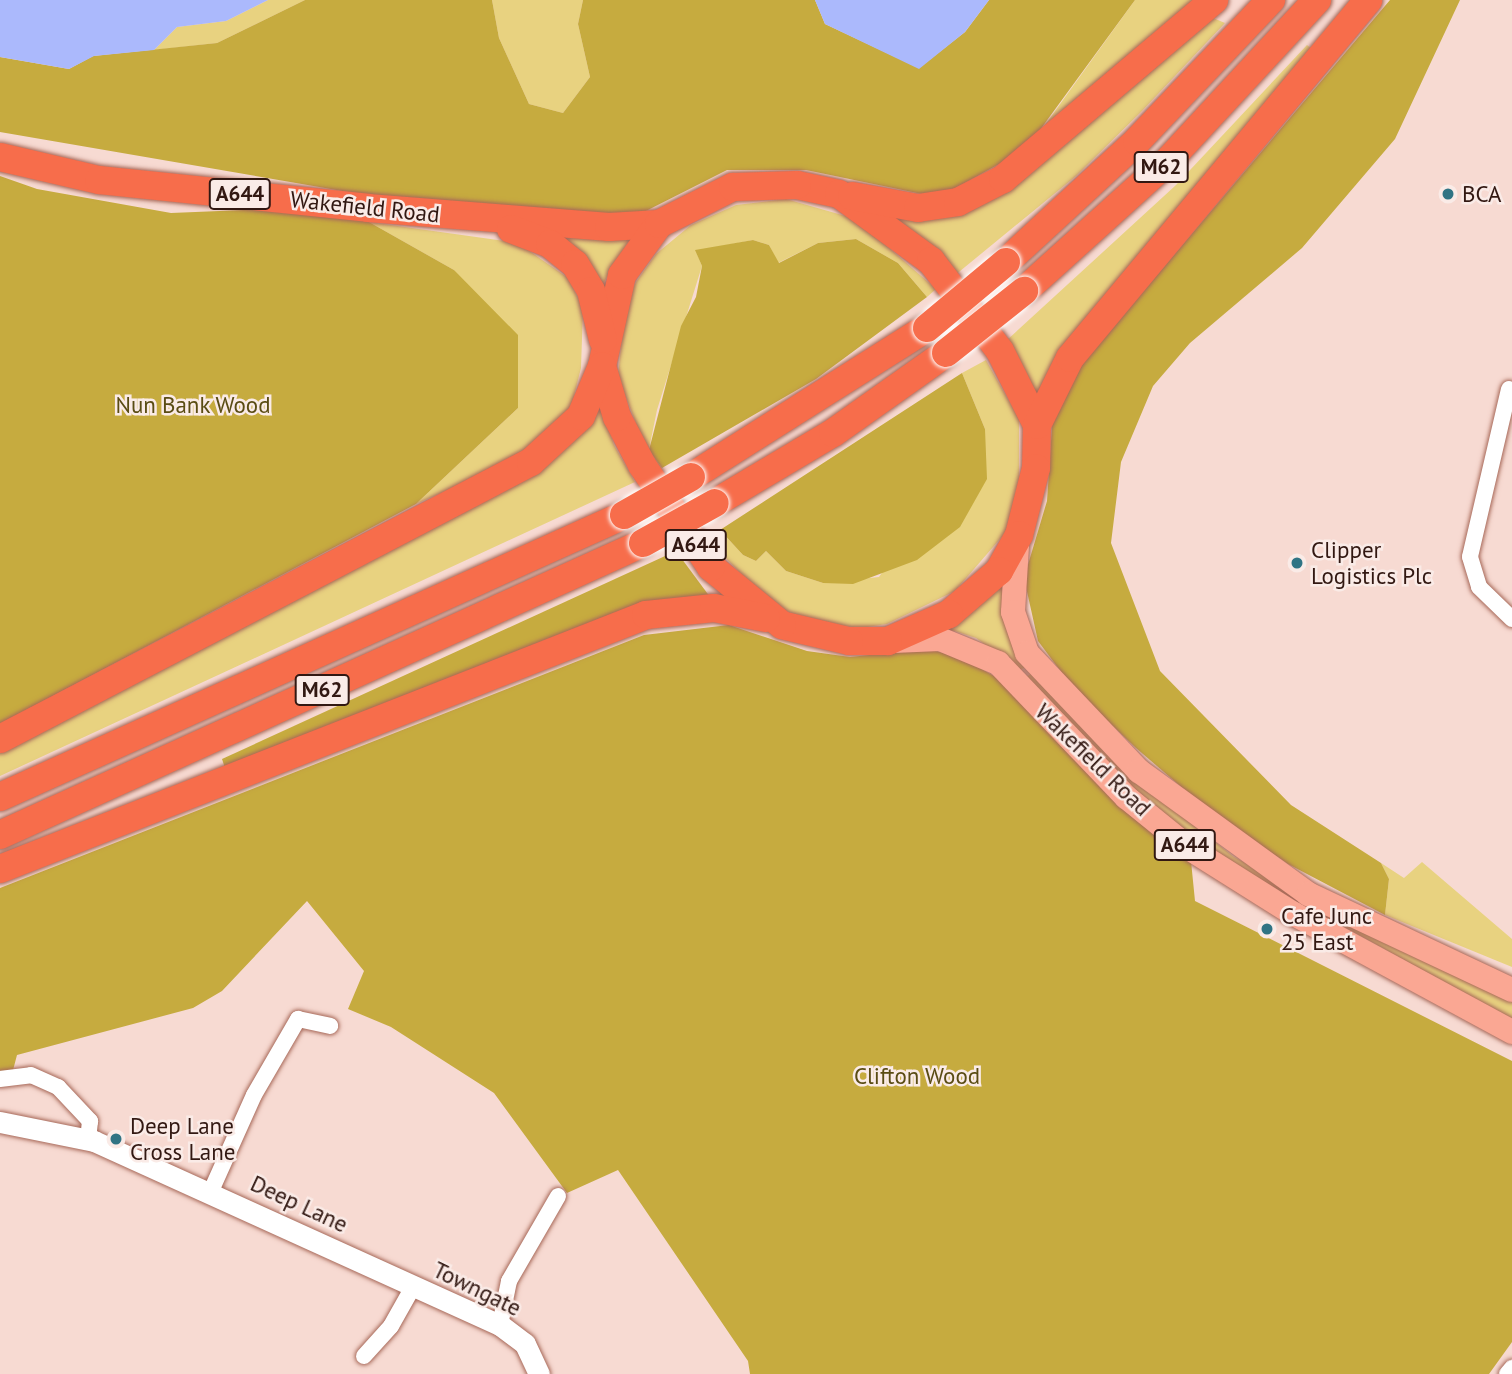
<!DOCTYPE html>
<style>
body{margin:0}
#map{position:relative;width:1512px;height:1374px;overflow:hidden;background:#f7dad2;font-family:"PT Sans",sans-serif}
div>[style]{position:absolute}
.green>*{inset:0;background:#e8d280}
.forest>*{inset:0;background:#c6ab3f}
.water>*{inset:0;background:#abb9fc}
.roads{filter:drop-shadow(0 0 2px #a76858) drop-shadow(0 0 2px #a76858)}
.street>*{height:16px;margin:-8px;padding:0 8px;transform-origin:8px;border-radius:8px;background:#fff}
.secondary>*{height:21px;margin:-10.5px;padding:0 10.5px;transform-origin:10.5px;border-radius:10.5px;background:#fff}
.primary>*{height:24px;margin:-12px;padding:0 12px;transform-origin:12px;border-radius:12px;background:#faa793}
.highway>*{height:28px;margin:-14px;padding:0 14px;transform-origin:14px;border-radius:14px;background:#f76d4b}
.bridges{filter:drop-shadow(0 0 2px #fff) drop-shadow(0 0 2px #fff)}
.highway-bridge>*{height:28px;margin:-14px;padding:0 14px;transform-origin:14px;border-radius:14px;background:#f76d4b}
.dots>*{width:19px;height:19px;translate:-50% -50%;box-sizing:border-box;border:4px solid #faebe7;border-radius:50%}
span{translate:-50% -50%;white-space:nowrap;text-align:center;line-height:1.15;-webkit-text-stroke:5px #faebe7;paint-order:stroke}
.shield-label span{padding:2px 5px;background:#faebe7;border:2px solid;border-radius:5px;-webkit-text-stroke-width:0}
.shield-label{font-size:21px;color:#321812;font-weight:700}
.poi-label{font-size:23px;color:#321812}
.left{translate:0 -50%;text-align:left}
.street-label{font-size:23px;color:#321812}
.park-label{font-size:23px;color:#5a4c13}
</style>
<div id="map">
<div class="green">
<div style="clip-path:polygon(268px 0,305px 0,217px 43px,154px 50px,177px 27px,226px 21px)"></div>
<div style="clip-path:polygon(492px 0,583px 0,578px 24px,590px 77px,563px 113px,529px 104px,499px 38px)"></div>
<div style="clip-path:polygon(1135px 0,1196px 0,1045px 125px)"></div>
<div style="clip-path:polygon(1213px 18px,1225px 23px,1142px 111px,1076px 176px,954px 276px,895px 217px,937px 218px)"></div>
<div style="clip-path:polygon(1307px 45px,1314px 51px,1039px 403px,1006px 341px,1176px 185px)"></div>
<div style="clip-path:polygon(786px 199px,856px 219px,936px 289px,927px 297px,898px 263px,856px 239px,818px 243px,778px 263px,769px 245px,753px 240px,696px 251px,702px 266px,657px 410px,649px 449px,662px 468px,654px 471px,618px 376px,625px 308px,636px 282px,656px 254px,691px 225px,736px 205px)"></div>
<div style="clip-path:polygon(369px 222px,518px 243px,568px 278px,583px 308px,581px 368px,570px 412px,527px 455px,416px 504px,518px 408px,454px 270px)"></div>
<div style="clip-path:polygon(555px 233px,631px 237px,601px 287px)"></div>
<div style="clip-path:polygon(986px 360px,1019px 419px,1019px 492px,1006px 532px,955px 591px,887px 624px,860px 628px,808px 621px,769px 602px,707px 539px,720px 530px,743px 555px,756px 561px,766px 551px,786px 571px,823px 583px,879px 577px,985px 429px,962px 373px)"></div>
<div style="clip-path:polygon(600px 401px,614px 445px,635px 482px,0 776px,0 749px,340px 575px)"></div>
<div style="clip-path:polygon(1002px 584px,1027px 666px,1020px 670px,976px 638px,945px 628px)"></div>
<div style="clip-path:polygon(1034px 672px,1129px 774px,1234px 857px,1512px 1002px,1512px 1020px,1217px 856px,1120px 777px,1026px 677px)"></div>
<div style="clip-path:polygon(1422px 862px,1512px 939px,1512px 967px,1385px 915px,1389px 879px,1381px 863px,1404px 878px)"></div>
</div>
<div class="forest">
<div style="clip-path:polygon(305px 0,492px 0,499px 38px,529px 104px,563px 113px,590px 77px,578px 24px,583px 0,815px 0,825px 24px,919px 68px,965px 32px,989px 0,1135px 0,1026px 149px,954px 189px,922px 194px,806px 170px,727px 170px,642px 213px,606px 218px,354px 193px,0 132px,0 57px,69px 69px,93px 56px,217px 43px)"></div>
<div style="clip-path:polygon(1390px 0,1460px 0,1395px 139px,1302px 248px,1190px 343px,1153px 386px,1121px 462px,1111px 543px,1160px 671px,1291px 805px,1381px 863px,1389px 879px,1385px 915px,1288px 864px,1207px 809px,1136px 748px,1074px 689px,1038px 641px,1024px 578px,1047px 501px,1053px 413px,1068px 380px)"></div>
<div style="clip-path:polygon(0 176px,37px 189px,171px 213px,294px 208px,369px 222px,454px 270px,518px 335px,518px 408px,416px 504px,0 724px)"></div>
<div style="clip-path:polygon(856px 239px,898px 263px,927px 297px,816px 379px,662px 468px,649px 450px,681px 326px,696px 297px,702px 266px,695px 250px,753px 240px,769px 245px,779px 263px,818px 243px)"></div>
<div style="clip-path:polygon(962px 373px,985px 429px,987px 479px,960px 527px,917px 560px,853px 584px,823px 583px,786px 571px,766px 551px,756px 561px,743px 555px,720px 530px)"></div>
<div style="clip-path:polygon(676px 551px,713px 601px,225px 768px,222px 759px)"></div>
<div style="clip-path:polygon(729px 625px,807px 651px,850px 657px,928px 649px,962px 658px,1001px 680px,1071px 757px,1191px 861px,1195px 901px,1512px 1061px,1512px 1342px,1489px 1374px,750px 1374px,748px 1361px,618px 1170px,567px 1193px,494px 1093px,391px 1027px,348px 1009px,364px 971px,307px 901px,222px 991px,193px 1008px,17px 1055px,12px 1074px,0 1078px,0 888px,644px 635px)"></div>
</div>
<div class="water">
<div style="clip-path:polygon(0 0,268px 0,226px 21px,177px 27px,154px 50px,94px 56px,69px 69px,0 57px)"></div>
<div style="clip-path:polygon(815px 0,989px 0,965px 32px,919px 69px,825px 24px)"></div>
</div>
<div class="roads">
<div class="street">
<div style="left:1509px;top:389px;width:172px;rotate:103.1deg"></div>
<div style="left:1470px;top:557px;width:31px;rotate:73deg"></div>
<div style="left:1479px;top:587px;width:46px;rotate:44.1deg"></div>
<div style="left:0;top:1079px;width:31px;rotate:-7deg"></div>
<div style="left:31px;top:1075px;width:30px;rotate:24deg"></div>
<div style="left:58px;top:1087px;width:47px;rotate:46.7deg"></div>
<div style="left:90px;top:1121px;width:19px;rotate:96deg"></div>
<div style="left:211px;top:1191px;width:105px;rotate:-65.9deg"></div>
<div style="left:254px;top:1095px;width:88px;rotate:-59.9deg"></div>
<div style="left:298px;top:1019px;width:33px;rotate:12deg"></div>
<div style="left:500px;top:1325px;width:45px;rotate:-78.4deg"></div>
<div style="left:509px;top:1281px;width:98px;rotate:-60deg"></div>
<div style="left:364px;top:1356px;width:40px;rotate:-48deg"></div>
<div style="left:391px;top:1326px;width:45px;rotate:-60.6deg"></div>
<div style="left:1507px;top:1374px;width:8px;rotate:-50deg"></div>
</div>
<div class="secondary">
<div style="left:0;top:1122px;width:96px;rotate:11.4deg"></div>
<div style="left:94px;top:1141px;width:446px;rotate:24.4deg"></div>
<div style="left:500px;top:1325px;width:31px;rotate:37deg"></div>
<div style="left:525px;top:1344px;width:33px;rotate:65deg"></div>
</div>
<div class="primary">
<div style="left:1017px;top:546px;width:66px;rotate:93.5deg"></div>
<div style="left:1013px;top:612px;width:43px;rotate:71.1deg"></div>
<div style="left:1027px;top:653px;width:163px;rotate:46.5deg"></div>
<div style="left:1139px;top:771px;width:209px;rotate:36deg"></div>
<div style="left:1308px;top:894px;width:225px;rotate:25.2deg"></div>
<div style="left:893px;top:641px;width:47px;rotate:-2.4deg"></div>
<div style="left:940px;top:639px;width:63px;rotate:22.5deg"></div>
<div style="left:998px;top:663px;width:185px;rotate:46.3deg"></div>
<div style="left:1126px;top:797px;width:81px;rotate:39deg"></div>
<div style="left:1189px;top:848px;width:124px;rotate:32.2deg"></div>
<div style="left:1294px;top:914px;width:248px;rotate:28.4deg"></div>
</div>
<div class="highway">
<div style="left:0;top:157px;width:102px;rotate:13.1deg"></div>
<div style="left:99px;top:180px;width:270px;rotate:5.9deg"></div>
<div style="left:368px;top:208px;width:242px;rotate:4.5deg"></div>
<div style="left:609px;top:227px;width:50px;rotate:-3.4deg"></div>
<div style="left:797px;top:185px;width:43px;rotate:12.1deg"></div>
<div style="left:839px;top:194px;width:114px;rotate:36.1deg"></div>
<div style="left:931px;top:261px;width:113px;rotate:52.5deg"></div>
<div style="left:1000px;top:351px;width:83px;rotate:63.4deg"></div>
<div style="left:1037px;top:425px;width:43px;rotate:91.3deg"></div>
<div style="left:1036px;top:468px;width:69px;rotate:104.2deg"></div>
<div style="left:1019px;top:535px;width:41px;rotate:119.1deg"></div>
<div style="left:999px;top:571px;width:66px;rotate:139.3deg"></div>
<div style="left:949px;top:614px;width:67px;rotate:156.1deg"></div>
<div style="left:888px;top:641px;width:39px;rotate:180deg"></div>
<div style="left:849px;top:641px;width:69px;rotate:-166.6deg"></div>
<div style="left:782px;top:625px;width:92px;rotate:-140.8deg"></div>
<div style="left:711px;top:567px;width:123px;rotate:-124.1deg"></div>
<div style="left:642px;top:465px;width:54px;rotate:-117.5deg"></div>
<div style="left:617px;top:417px;width:53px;rotate:-106.4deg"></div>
<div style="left:602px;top:366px;width:93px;rotate:-77.6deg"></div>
<div style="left:622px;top:275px;width:63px;rotate:-54deg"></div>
<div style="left:659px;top:224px;width:83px;rotate:-26.6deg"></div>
<div style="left:733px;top:187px;width:64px;rotate:-1.8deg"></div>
<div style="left:852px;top:196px;width:67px;rotate:10.3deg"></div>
<div style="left:918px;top:208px;width:40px;rotate:-8.5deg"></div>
<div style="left:958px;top:202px;width:51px;rotate:-27.1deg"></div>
<div style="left:1003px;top:179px;width:277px;rotate:-40.3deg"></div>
<div style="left:511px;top:229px;width:42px;rotate:21deg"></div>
<div style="left:550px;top:244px;width:32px;rotate:39deg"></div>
<div style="left:575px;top:264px;width:31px;rotate:59deg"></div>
<div style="left:591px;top:291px;width:50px;rotate:76.2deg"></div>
<div style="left:1006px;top:262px;width:178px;rotate:-42.7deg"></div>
<div style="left:1137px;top:141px;width:195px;rotate:-46.5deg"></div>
<div style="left:1024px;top:291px;width:193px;rotate:-42.1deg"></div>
<div style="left:1167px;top:162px;width:221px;rotate:-47.2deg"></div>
<div style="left:1037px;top:425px;width:75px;rotate:-63.8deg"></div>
<div style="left:1070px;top:358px;width:466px;rotate:-50.2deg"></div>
<div style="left:691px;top:477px;width:279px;rotate:-32.3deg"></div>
<div style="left:715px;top:503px;width:137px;rotate:-30.7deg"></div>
<div style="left:833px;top:433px;width:138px;rotate:-35.3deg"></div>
<div style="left:0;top:739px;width:599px;rotate:-27.55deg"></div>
<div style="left:531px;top:462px;width:68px;rotate:-42.6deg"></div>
<div style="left:581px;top:416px;width:54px;rotate:-67.2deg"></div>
<div style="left:0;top:797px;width:685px;rotate:-24.32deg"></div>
<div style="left:0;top:835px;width:706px;rotate:-24.42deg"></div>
<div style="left:0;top:869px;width:694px;rotate:-21.46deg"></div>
<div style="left:646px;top:615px;width:68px;rotate:-5.9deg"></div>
<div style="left:714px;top:608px;width:53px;rotate:10.9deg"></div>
</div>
</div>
<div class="bridges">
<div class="highway-bridge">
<div style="left:927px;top:328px;width:103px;rotate:-39.9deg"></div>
<div style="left:946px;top:353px;width:100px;rotate:-38.5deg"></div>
<div style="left:624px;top:515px;width:77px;rotate:-29.6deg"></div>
<div style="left:643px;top:543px;width:82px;rotate:-29.1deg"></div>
</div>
</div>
<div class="dots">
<div style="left:1448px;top:194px;background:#307484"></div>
<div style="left:1297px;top:563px;background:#307484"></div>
<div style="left:1267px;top:929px;background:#307484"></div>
<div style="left:116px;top:1139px;background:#307484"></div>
</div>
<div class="shield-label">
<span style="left:1161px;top:167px">M62</span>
<span style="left:240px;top:194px">A644</span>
<span style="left:696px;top:545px">A644</span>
<span style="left:322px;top:690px">M62</span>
<span style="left:1185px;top:845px">A644</span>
</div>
<div class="poi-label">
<span class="left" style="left:1462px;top:194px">BCA</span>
<span class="left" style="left:1311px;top:563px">Clipper<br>Logistics Plc</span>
<span class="left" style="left:1281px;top:929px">Cafe Junc<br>25 East</span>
<span class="left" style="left:130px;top:1139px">Deep Lane<br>Cross Lane</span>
</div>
<div class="street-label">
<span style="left:365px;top:207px;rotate:6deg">Wakefield Road</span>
<span style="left:1093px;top:760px;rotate:44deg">Wakefield Road</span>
<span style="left:299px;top:1204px;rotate:25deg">Deep Lane</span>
<span style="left:477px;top:1289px;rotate:26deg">Towngate</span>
</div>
<div class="park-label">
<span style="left:193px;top:405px">Nun Bank Wood</span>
<span style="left:917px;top:1076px">Clifton Wood</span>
</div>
</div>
